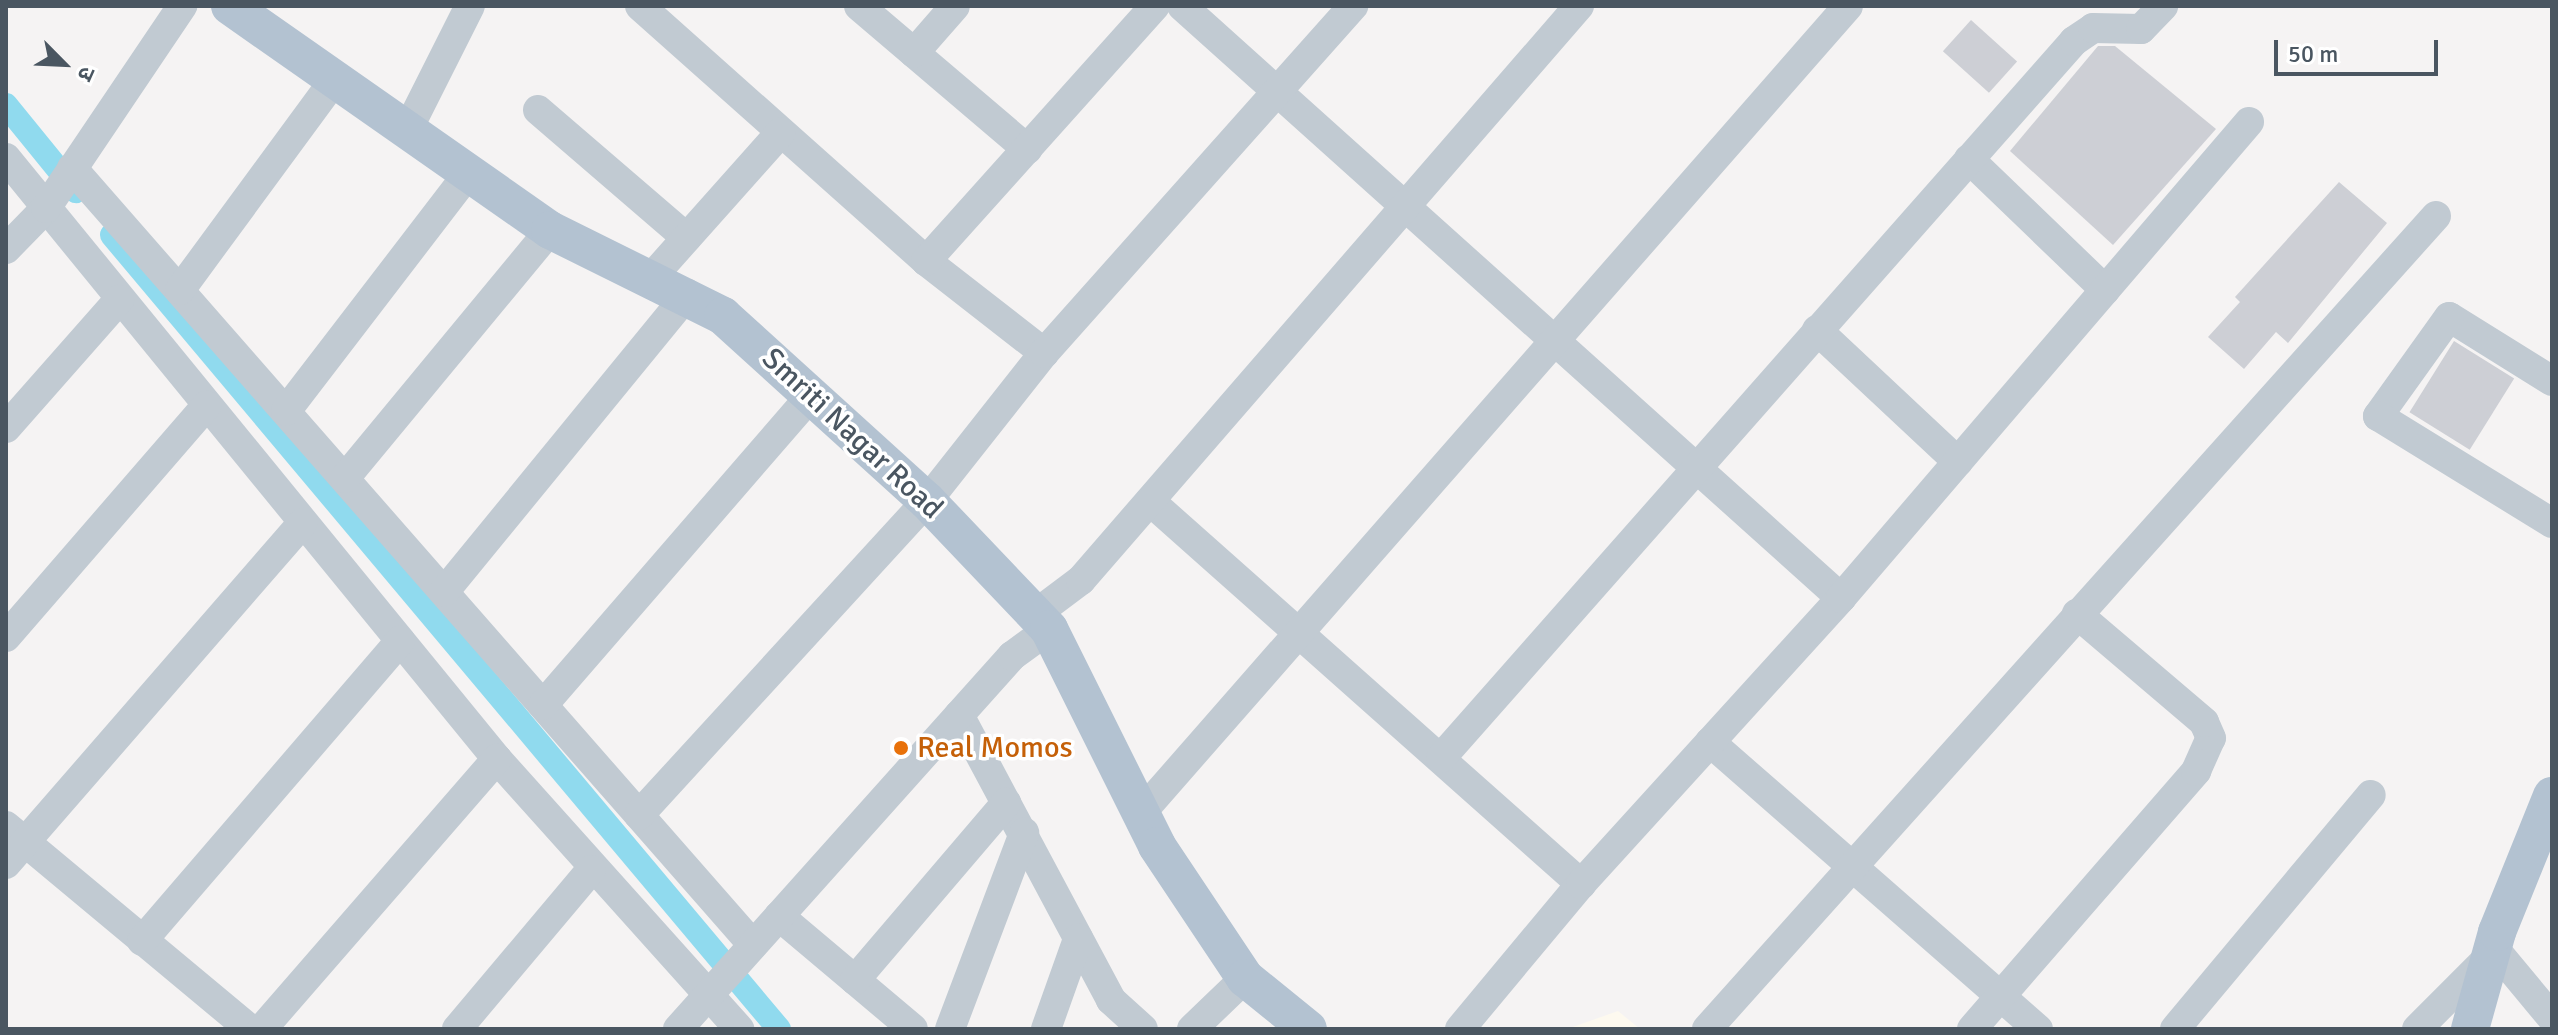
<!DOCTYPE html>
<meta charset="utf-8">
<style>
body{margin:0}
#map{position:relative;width:2558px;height:1035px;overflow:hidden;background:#f5f3f3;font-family:Signika,"Noto Sans Devanagari",sans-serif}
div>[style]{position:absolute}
.commercial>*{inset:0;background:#fdf9ef}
.canal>*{height:24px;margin:-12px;padding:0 12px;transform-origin:12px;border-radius:12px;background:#90daee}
.building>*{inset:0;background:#cdcfd5;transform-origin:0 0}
.minor>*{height:30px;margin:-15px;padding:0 15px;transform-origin:15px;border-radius:15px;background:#c1cad2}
.major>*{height:38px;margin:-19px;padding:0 19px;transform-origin:19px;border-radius:19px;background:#b3c2d1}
.dots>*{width:22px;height:22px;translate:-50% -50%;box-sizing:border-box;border:4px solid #fff;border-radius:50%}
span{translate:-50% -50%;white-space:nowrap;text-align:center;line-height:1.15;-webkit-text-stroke:7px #fff;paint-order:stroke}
.street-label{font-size:30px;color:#4a5661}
.food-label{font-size:30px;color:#c56008}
.left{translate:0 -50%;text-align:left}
.frame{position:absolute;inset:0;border:8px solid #4a5661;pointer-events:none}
.north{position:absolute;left:24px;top:24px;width:80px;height:80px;-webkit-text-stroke:6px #fff;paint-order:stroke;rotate:114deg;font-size:22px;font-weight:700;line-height:32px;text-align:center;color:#4a5661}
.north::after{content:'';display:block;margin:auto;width:28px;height:36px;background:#4a5661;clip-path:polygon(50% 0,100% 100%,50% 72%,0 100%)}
.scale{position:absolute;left:2274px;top:40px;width:164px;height:36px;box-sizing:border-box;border:4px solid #4a5661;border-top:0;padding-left:10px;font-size:24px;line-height:28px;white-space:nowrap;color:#4a5661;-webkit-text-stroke:6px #fff;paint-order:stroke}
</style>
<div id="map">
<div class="commercial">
<div style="clip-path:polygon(1618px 1011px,1640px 1029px,1567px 1029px)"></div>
</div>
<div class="canal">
<div style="left:6px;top:105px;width:111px;rotate:50.9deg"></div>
<div style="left:112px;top:235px;width:1037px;rotate:49.97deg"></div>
</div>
<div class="building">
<div style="left:1971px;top:20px;width:62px;height:42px;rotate:42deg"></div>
<div style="clip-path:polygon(2098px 46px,2115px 46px,2216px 129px,2113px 245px,2010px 151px)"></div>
<div style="clip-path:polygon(2339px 182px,2387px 223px,2288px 343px,2276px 332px,2244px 369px,2208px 337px,2240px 302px,2235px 297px)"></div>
<div style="left:2454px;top:341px;width:71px;height:84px;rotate:32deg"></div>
</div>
<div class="minor">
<div style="left:640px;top:6px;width:383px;rotate:41.7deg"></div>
<div style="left:926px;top:261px;width:150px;rotate:37.9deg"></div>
<div style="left:859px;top:6px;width:221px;rotate:40.4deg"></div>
<div style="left:1182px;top:6px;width:886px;rotate:41.93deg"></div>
<div style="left:914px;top:53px;width:62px;rotate:-48.9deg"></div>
<div style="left:538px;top:110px;width:196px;rotate:40.7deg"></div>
<div style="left:407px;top:131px;width:140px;rotate:-63.3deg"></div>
<div style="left:6px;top:158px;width:776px;rotate:50.75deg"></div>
<div style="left:497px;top:759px;width:363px;rotate:48.1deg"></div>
<div style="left:1969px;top:159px;width:189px;rotate:43.9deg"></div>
<div style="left:72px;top:168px;width:1033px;rotate:48.77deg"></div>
<div style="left:6px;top:249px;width:57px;rotate:-45.7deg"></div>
<div style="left:46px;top:208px;width:244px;rotate:-56deg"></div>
<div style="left:926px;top:261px;width:343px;rotate:-48.1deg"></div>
<div style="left:651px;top:278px;width:195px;rotate:-48.3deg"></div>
<div style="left:180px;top:290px;width:263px;rotate:-53.7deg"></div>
<div style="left:1817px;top:330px;width:193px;rotate:43.1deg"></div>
<div style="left:2552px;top:381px;width:121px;rotate:-148.1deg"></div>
<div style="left:2449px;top:317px;width:122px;rotate:125.6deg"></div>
<div style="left:2378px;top:416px;width:204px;rotate:31.6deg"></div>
<div style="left:286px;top:411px;width:296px;rotate:-52.5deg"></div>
<div style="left:6px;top:428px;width:171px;rotate:-48.6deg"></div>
<div style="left:345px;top:478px;width:322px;rotate:-50.4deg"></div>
<div style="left:1150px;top:501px;width:577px;rotate:41.63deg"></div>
<div style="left:444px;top:592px;width:385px;rotate:-50.7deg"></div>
<div style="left:1037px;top:613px;width:55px;rotate:-36.9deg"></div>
<div style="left:1081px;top:580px;width:760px;rotate:-49.06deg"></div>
<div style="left:6px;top:637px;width:306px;rotate:-49.1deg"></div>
<div style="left:543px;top:705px;width:410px;rotate:-49.1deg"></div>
<div style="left:959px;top:715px;width:323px;rotate:61.9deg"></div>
<div style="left:1111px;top:1000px;width:43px;rotate:42.2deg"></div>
<div style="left:1710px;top:742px;width:436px;rotate:41.2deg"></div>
<div style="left:1441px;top:758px;width:956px;rotate:-48.56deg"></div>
<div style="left:2074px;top:41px;width:23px;rotate:-34deg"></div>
<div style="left:2093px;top:28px;width:48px;rotate:1.2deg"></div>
<div style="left:2141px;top:29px;width:32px;rotate:-46deg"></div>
<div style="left:1140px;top:814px;width:1074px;rotate:-48.77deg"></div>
<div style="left:639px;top:815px;width:426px;rotate:-47.5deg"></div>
<div style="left:927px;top:501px;width:189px;rotate:-51.7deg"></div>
<div style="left:1044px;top:353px;width:465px;rotate:-48.3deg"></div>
<div style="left:6px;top:826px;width:317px;rotate:39.8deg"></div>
<div style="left:6px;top:864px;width:452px;rotate:-49deg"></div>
<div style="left:779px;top:916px;width:175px;rotate:40.1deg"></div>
<div style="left:142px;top:941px;width:396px;rotate:-49.3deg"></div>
<div style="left:2493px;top:947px;width:92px;rotate:50.3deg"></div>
<div style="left:855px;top:980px;width:233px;rotate:-49.5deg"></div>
<div style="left:262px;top:1029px;width:358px;rotate:-49deg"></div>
<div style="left:457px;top:1029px;width:208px;rotate:-49.9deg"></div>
<div style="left:678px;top:1029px;width:501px;rotate:-48.16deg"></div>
<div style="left:1012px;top:656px;width:46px;rotate:-36.1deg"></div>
<div style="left:950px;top:1029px;width:210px;rotate:-69.3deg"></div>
<div style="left:1046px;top:1029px;width:96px;rotate:-70.4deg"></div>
<div style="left:1192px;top:1029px;width:74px;rotate:-43.9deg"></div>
<div style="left:1460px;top:1029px;width:189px;rotate:-50.2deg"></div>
<div style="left:1581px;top:884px;width:387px;rotate:-47.7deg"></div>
<div style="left:1841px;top:598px;width:627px;rotate:-49.4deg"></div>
<div style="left:1707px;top:1029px;width:1092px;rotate:-48.12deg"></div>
<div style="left:1972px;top:1029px;width:342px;rotate:-49deg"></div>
<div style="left:2196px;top:771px;width:36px;rotate:-66deg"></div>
<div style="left:2211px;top:738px;width:17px;rotate:-114deg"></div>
<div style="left:2204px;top:722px;width:167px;rotate:-139.6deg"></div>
<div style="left:2175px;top:1029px;width:305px;rotate:-50.1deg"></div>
<div style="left:2417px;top:1029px;width:103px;rotate:-45deg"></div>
</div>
<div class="major">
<div style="left:230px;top:6px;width:391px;rotate:35deg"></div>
<div style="left:550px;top:230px;width:193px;rotate:26.4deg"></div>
<div style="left:723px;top:316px;width:275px;rotate:42.2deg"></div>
<div style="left:927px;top:501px;width:177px;rotate:46.4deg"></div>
<div style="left:1049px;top:629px;width:242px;rotate:63.5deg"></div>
<div style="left:1157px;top:846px;width:159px;rotate:56.3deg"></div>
<div style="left:1245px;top:978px;width:81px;rotate:39deg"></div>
<div style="left:2470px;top:1029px;width:101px;rotate:-74.4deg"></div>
<div style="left:2497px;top:932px;width:147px;rotate:-68deg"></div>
</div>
<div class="dots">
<div style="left:901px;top:748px;background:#e8710a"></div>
</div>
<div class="street-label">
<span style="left:852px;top:434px;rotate:43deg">Smriti Nagar Road</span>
</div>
<div class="food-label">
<span class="left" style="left:917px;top:748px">Real Momos</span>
</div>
<div class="frame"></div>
<div class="north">उ</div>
<div class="scale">50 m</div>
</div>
